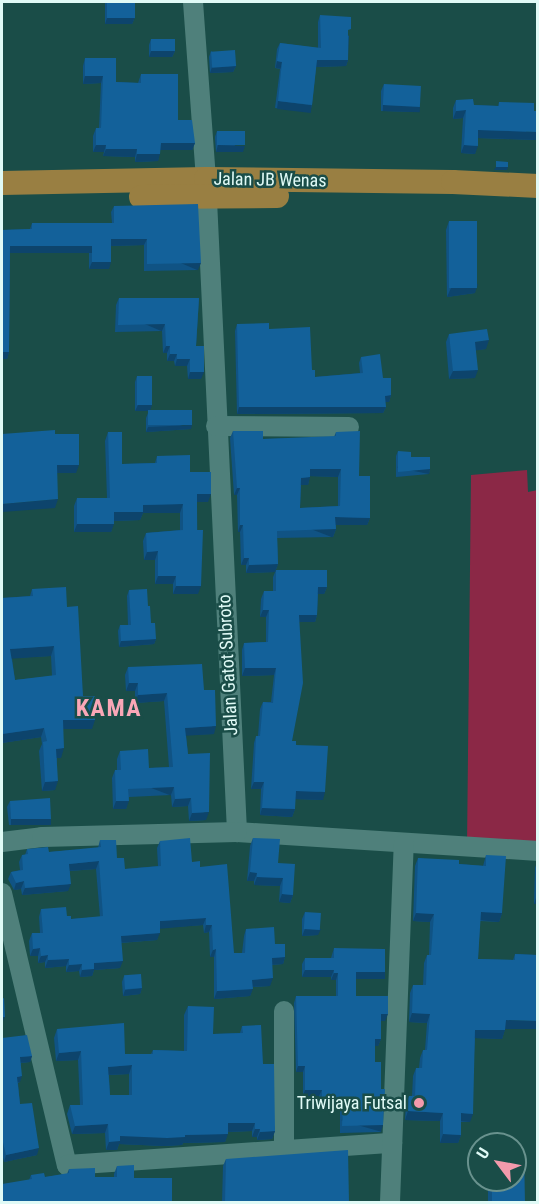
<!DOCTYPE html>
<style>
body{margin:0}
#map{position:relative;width:539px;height:1204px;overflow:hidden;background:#1a4d48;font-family:"Roboto Condensed",sans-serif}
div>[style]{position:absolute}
.green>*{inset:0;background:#8b2846}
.minor>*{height:20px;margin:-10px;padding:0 10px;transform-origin:10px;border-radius:10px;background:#4f807b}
.major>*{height:24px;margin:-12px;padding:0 12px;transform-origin:12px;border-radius:12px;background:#997f42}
.wall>*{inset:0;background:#105384}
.shaded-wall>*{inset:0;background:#0d446c;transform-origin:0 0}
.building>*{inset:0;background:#13619a;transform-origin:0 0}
.dots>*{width:16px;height:16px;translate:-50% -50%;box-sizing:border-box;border:3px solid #1a4d48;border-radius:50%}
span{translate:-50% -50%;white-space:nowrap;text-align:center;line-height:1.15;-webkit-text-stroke:5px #1a4d48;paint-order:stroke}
.street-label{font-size:18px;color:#e0faf6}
.poi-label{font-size:18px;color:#e0faf6}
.right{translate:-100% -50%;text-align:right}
.district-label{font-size:24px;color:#faa7b7;font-weight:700;letter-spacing:1.5px}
.frame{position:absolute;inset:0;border:3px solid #e0faf6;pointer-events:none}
.north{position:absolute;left:467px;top:1132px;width:60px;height:60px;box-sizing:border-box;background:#1a4d48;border:2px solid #69928e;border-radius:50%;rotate:302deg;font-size:16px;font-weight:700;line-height:24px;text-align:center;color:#e0faf6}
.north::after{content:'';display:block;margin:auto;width:21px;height:27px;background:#f39aac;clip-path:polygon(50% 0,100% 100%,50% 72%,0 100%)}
</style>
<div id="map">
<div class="green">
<div style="clip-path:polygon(527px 470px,528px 492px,538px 490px,537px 851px,467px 846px,471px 475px)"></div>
</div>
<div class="minor">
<div style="left:193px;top:2px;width:177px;rotate:85.8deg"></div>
<div style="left:206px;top:179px;width:654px;rotate:87.28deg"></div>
<div style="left:237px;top:832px;width:302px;rotate:3.6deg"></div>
<div style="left:216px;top:426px;width:133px;rotate:0.4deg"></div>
<div style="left:2px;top:842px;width:40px;rotate:-7.1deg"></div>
<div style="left:42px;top:837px;width:195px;rotate:-1.5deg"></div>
<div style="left:2px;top:893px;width:280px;rotate:76.6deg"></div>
<div style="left:67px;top:1165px;width:326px;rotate:-3.9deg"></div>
<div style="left:284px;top:1152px;width:141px;rotate:-90deg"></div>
<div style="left:390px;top:1202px;width:358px;rotate:-87.8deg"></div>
</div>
<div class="major">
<div style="left:2px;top:183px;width:204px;rotate:-1.1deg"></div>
<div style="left:206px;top:179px;width:247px;rotate:0.7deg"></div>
<div style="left:453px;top:182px;width:85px;rotate:2.7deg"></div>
<div style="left:141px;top:197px;width:136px;rotate:-0.4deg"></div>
</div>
<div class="wall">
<div style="clip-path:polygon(105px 2px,135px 2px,135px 17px,132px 24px,105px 24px)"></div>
<div style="clip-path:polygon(320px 15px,349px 36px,348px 60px,346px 66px,316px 67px,312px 105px,310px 112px,275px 108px,280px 69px,275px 68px,277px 49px,280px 43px,318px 48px,318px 22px)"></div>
<div style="clip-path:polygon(151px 39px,175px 51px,172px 57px,149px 57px,149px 45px)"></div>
<div style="clip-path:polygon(211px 51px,236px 66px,233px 72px,210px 73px,209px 57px)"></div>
<div style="clip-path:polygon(85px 58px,116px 82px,138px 83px,141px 74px,178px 120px,195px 143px,192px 150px,160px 150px,158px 161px,135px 162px,135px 157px,103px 156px,104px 152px,93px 152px,93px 136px,96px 128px,99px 128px,101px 83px,83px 84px,83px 66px)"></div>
<div style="clip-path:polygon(384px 84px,418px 112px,381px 111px,381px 91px)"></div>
<div style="clip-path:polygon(456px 100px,474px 105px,498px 106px,499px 102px,534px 140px,478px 138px,475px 154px,461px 153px,463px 118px,453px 119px,453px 108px)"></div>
<div style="clip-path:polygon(217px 131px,243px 152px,216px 152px,215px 137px)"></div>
<div style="clip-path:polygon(114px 206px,198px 270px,144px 271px,144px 245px,111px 246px,109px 269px,89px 269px,89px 253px,10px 253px,9px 352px,7px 359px,2px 230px,30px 229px,32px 223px,112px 223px,111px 212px)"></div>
<div style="clip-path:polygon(449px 221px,475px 293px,447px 297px,446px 230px)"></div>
<div style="clip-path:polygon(119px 298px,199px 298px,196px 346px,201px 379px,188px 379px,187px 366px,175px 366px,174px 361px,167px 361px,167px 353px,163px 353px,162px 331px,115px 332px,116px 305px)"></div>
<div style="clip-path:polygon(237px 324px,269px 329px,312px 370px,315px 377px,360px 373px,359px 363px,361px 357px,383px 378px,391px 395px,389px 402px,385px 402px,386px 407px,383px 413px,237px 414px,235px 331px)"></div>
<div style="clip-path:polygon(449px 334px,486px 349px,476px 350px,475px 378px,449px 379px,446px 342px)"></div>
<div style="clip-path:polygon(137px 376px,150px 411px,135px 411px,135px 382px)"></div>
<div style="clip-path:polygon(148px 413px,191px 429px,146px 432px,146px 418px)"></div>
<div style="clip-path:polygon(evenodd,233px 431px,263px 439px,334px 437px,336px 432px,359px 476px,370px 518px,367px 525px,336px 525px,336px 529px,333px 537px,277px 538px,278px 564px,275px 572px,246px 573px,246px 565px,241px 565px,240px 532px,238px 532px,237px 495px,234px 495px,230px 438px,233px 431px,310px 476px,338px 477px,338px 506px,300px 508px,301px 485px,308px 485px,310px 476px)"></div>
<div style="clip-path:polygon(108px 432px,122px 464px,155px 463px,157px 456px,190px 472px,208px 502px,197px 502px,198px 594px,173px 594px,173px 584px,155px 584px,155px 560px,144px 560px,143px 541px,146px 533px,180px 530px,180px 513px,143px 513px,140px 520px,114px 521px,111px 532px,74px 532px,74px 506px,77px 498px,107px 498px,105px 441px)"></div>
<div style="clip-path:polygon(398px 451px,411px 457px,430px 469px,429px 474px,396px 477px,396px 456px)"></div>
<div style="clip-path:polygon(276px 570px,327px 587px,324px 594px,318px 594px,317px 615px,315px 622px,299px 622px,292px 741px,296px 745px,323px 800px,295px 799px,295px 809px,292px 817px,260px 815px,261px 789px,251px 789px,254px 743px,256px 736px,258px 736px,260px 709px,263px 702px,271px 702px,274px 675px,242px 676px,242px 650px,244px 643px,266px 642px,266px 617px,260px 617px,261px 599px,264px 591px,273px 591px,273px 577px)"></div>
<div style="clip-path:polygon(evenodd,32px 589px,67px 607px,83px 696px,92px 729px,63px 729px,61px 758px,57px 758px,55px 790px,42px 791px,39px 751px,42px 744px,41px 737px,2px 743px,2px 598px,30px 596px,32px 589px,51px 656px,52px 676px,15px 680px,12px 658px,51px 656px)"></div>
<div style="clip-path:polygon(129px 590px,148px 606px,151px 623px,156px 639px,154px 644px,119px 647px,118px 631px,120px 625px,128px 625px,127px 596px)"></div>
<div style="clip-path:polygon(128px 667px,204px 690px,214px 734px,186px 735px,188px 754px,206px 820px,189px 821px,188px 806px,172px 807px,171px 795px,129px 797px,126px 809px,113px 809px,112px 778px,115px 770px,117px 770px,117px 759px,120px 751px,149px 768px,169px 767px,164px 701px,135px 703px,135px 691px,126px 691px,125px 675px)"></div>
<div style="clip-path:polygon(10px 801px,49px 825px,9px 825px,7px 807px)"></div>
<div style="clip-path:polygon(253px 838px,278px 863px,293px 895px,290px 903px,279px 902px,280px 886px,254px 885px,254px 881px,247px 881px,250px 846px)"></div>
<div style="clip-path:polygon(100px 840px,117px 858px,125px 869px,158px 866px,157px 848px,160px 841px,200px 867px,234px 953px,242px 953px,244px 936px,246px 929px,275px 944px,285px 957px,283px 964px,272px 965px,270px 986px,253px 987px,250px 996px,214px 999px,214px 957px,210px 957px,209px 932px,204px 933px,203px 925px,160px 928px,157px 940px,121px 943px,120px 968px,94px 970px,92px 976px,80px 977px,79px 971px,66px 972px,66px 966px,45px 968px,45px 962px,38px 963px,38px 956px,30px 956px,29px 941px,32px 933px,40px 933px,39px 917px,41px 909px,67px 916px,71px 919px,100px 917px,96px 869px,70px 871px,68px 891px,22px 895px,21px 889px,14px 890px,8px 879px,11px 872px,20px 870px,19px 862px,22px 855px,25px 855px,27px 849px,49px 852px,98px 848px)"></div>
<div style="clip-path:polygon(486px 855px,502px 913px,499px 922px,480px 921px,478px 959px,513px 960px,515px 954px,537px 955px,505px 1029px,502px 1039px,475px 1038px,470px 1122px,461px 1122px,461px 1135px,458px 1143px,440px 1143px,440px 1121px,405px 1120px,406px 1104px,409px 1096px,412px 1096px,413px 1076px,416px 1068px,419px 1068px,420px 1058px,423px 1050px,425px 1050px,427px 1023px,409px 1022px,410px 993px,413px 985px,423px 985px,424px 963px,427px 955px,429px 955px,430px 922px,413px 921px,415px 866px,418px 858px,459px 864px,483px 866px)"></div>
<div style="clip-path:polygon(537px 862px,537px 904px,534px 904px,535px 868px)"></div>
<div style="clip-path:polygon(305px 912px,318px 935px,302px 936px,302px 919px)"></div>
<div style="clip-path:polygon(334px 948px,383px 979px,356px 979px,356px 996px,385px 1021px,381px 1021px,381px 1039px,378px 1046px,375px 1046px,375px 1062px,381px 1132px,340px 1133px,340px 1109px,319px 1109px,319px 1096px,303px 1096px,303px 1072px,296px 1072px,294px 1003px,296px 996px,336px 996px,336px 980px,331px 980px,331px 977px,302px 977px,302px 964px,305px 958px,331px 958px)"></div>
<div style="clip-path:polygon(124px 976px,142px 988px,140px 994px,123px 996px,122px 982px)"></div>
<div style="clip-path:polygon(evenodd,188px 1006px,213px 1034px,240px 1033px,242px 1026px,263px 1064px,275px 1131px,272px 1139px,257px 1140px,257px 1137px,252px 1137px,252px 1131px,228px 1132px,225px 1142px,183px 1143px,182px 1145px,164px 1146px,119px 1144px,117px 1150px,106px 1150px,105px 1133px,72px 1134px,67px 1114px,70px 1105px,80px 1105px,78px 1060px,56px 1061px,54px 1038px,57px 1029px,125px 1054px,151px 1054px,153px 1050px,184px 1051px,184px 1015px,188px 1006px,129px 1074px,129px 1095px,110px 1095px,109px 1075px,129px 1074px)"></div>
<div style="clip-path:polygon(2px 1038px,32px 1056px,30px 1062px,21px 1063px,20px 1082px,18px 1083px,20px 1104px,37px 1155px,4px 1162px,2px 1153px)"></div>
<div style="clip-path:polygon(226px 1159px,349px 1203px,222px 1203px,223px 1166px)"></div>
<div style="clip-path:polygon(117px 1166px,134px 1178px,29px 1180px,31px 1175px,45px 1177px,67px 1174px,69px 1169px,95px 1177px,114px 1177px,114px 1174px)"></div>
<div style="clip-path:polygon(488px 1180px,515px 1180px,525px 1203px,488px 1203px)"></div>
</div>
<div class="shaded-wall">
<div style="clip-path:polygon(135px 17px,132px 24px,105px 24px,107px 18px)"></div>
<div style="clip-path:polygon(151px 51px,175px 51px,172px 57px,149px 57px)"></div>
<div style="clip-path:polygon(317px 60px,348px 60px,346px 66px,315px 67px)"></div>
<div style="left:277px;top:61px;width:5px;height:7px;rotate:11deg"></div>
<div style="clip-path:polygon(236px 66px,233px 72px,210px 73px,212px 67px)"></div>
<div style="clip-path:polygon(85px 76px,103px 76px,101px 83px,83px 84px)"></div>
<div style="left:278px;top:101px;width:34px;height:8px;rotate:7deg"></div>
<div style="left:383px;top:105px;width:37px;height:6px;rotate:2deg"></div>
<div style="clip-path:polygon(466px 110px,463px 118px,453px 119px,456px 111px)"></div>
<div style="left:478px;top:130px;width:59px;height:8px;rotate:2deg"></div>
<div style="clip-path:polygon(161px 143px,195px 143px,192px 150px,158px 150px)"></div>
<div style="clip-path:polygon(96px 145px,106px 145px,104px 152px,93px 152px)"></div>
<div style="clip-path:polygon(218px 145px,245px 146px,243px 152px,216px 152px)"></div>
<div style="clip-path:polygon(464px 145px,478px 146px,475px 154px,461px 153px)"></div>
<div style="clip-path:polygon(106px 149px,137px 149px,135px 157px,103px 156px)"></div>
<div style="clip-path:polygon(137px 154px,160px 154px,158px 161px,135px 162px)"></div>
<div style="clip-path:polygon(496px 167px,508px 167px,507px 170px,494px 170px)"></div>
<div style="clip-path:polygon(111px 239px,147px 239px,144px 245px,109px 246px)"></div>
<div style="left:10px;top:246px;width:82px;height:7px"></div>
<div style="clip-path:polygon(92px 262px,111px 262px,109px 269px,89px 269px)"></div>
<div style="left:201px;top:263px;width:8px;height:54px;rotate:113deg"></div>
<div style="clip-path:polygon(478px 284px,475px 293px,447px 297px,451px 288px)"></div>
<div style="left:165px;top:324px;width:8px;height:47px;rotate:113deg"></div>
<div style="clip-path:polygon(489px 340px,486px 349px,472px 351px,475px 342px)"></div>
<div style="clip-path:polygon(166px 346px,170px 346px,167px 353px,163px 353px)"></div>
<div style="clip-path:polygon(2px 352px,9px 352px,7px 359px,2px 359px)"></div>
<div style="clip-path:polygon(170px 354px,177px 354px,174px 361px,167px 361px)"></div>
<div style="clip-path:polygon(177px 359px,190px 359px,187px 366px,175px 366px)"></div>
<div style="clip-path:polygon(478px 370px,475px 378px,449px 379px,453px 371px)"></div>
<div style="clip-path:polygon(190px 372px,204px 372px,201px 379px,188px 379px)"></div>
<div style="clip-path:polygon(391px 395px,389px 402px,383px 402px,385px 396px)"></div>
<div style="clip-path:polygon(138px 405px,152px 405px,150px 411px,135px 411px)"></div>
<div style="clip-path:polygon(239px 407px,386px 407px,383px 413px,237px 414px)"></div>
<div style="clip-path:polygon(192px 425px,191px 429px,146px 432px,148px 427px)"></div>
<div style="clip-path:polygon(57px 465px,79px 465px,76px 473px,54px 473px)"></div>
<div style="clip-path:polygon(310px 469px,341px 469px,338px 477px,307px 476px)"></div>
<div style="left:430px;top:469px;width:5px;height:32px;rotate:101deg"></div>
<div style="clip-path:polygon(310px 477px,308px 485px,298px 485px,301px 478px)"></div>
<div style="clip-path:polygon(237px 488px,240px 488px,237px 495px,234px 495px)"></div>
<div style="clip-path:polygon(197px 494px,211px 494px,208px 502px,194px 502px)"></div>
<div style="clip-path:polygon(58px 499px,55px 508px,2px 512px,2px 504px)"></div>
<div style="clip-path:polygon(183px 504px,180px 513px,143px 513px,140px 520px,111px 521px,114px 512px,143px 505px)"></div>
<div style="clip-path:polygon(335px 517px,370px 518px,367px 525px,333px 525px)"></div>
<div style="clip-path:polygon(77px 524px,114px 524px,111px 532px,74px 532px)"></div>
<div style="clip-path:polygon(240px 525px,243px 525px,240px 532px,238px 532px)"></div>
<div style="left:336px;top:529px;width:9px;height:59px;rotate:111deg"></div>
<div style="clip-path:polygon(158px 551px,155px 560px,144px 560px,147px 552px)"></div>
<div style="clip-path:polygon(244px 558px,249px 558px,246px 565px,241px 565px)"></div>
<div style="clip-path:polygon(278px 564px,275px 572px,246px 573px,249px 565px)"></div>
<div style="clip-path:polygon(158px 576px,176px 576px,173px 584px,155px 584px)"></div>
<div style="clip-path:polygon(176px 586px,201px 586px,198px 594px,173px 594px)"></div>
<div style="clip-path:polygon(318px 587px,327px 587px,324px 594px,315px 594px)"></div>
<div style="clip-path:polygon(263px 610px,269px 610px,266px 617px,260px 617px)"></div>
<div style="clip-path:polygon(299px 615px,317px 615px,315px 622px,296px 622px)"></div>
<div style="clip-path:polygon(156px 639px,154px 644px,119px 647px,121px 641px)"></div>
<div style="clip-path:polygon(54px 646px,51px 656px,7px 659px,10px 649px)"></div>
<div style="clip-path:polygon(245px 668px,276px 668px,274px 675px,242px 676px)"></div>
<div style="clip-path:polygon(129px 683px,138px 683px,135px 691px,126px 691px)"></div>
<div style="clip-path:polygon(167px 693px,164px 701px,135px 703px,138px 695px)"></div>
<div style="clip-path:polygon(63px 720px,95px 720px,92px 729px,59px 729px)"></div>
<div style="clip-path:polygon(216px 726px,214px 734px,182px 736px,185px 728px)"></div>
<div style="clip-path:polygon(44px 728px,41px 737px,2px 743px,2px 734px)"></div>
<div style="clip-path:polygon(64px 748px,61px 758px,53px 758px,56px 749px)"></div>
<div style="clip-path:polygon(58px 781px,55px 790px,42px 791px,45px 782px)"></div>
<div style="clip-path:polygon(254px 782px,264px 782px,261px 789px,251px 789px)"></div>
<div style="left:174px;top:787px;width:9px;height:46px;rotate:111deg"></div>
<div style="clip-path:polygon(296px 791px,325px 792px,323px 800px,293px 799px)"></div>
<div style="clip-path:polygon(191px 798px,188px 806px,172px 807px,175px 799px)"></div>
<div style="clip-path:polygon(116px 801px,129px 801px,126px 809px,113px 809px)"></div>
<div style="clip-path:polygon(262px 808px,295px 809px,292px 817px,260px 815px)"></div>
<div style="clip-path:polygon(209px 812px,206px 820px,189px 821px,192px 813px)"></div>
<div style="left:11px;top:819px;width:40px;height:6px"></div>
<div style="clip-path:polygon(99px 861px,96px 869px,67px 871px,69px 864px)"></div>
<div style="clip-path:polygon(250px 872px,257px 873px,254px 881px,247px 881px)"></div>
<div style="clip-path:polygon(257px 877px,283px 878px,280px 886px,254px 885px)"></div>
<div style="clip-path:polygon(24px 881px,21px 889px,14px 890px,16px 883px)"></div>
<div style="clip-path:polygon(71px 884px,68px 891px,22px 895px,25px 888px)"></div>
<div style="clip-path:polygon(282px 894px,293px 895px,290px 903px,279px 902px)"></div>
<div style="clip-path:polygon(537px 895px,537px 904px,534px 904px)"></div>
<div style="clip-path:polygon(481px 912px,502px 913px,499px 922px,478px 920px)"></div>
<div style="clip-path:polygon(416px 913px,434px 914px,430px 922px,413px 921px)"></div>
<div style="clip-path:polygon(206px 918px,203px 925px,157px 929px,160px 921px)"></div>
<div style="clip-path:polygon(206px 925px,212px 925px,209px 932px,204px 933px)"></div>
<div style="clip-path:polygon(305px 929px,321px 929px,318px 935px,302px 936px)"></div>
<div style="clip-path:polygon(160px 933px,157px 940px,118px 943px,121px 936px)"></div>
<div style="clip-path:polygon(40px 948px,38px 956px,30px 956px,33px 949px)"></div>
<div style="clip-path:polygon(216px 949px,214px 957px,210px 957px,213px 950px)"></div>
<div style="clip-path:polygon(48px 955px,45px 962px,38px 963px,41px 956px)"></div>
<div style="clip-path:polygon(285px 957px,283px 964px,269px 965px,272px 958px)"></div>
<div style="clip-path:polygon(69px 959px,66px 966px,45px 968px,48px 960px)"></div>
<div style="clip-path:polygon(123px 961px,120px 968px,94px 970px,92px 976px,80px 977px,82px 970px,94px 963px)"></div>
<div style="clip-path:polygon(82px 964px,79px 971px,66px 972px,69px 965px)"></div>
<div style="clip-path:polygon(305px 970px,334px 970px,331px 977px,302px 977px)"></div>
<div style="left:356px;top:972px;width:29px;height:7px"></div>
<div style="clip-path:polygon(334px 973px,338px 973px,336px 980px,331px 980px)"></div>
<div style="clip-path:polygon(273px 978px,270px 986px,250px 987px,252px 980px)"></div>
<div style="clip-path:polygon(142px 988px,140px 994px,123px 996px,125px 990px)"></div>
<div style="clip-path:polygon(253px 989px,250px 996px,214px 999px,217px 991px)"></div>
<div style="clip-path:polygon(412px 1013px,430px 1014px,427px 1023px,409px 1022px)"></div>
<div style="clip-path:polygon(381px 1014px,388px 1014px,385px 1021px,379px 1021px)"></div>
<div style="clip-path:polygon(2px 1017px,5px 1017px,2px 1023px)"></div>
<div style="clip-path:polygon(506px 1020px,537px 1021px,537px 1029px,503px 1029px)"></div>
<div style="clip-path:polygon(475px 1030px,505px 1030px,502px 1039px,472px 1038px)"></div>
<div style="clip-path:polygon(375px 1039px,381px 1039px,378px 1046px,373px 1046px)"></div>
<div style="clip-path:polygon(81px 1051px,78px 1060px,56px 1061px,59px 1053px)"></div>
<div style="clip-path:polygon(32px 1056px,30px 1062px,18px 1063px,20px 1057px)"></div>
<div style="clip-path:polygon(132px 1065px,129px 1074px,105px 1075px,108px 1067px)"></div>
<div style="clip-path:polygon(298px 1066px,305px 1066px,303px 1072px,296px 1072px)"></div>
<div style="clip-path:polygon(22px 1076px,20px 1082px,15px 1083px,17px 1077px)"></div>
<div style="clip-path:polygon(305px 1090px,322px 1090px,319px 1096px,303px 1096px)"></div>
<div style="clip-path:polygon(322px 1102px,343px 1102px,340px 1109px,319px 1109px)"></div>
<div style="clip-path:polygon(408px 1111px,443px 1113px,440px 1121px,405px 1120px)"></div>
<div style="clip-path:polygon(461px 1113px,473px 1114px,470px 1122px,458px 1121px)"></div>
<div style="clip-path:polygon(228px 1123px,255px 1123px,252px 1131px,225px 1132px)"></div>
<div style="clip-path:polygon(108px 1124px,105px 1133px,72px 1134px,75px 1126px)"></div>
<div style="left:383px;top:1125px;width:7px;height:41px;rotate:106deg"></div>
<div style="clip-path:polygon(255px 1129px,260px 1129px,257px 1137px,252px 1137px)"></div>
<div style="clip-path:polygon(275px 1131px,272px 1139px,257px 1140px,260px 1132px)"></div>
<div style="clip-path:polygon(228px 1134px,225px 1142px,183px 1143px,182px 1145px,164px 1146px,119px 1144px,117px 1150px,106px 1150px,109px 1142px,120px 1136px)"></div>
<div style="clip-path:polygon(443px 1134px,461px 1135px,458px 1143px,440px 1143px)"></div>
<div style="clip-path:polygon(39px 1148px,37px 1155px,4px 1162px,6px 1155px)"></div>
</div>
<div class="building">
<div style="left:107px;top:2px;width:28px;height:16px"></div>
<div style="clip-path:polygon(320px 15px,351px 17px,351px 29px,348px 30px,348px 60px,317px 60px,312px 105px,278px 101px,282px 62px,277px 61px,280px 43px,321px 48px)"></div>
<div style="left:151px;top:39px;width:24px;height:12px"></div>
<div style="left:235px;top:50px;width:16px;height:24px;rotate:86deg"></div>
<div style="clip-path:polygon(85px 58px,116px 58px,116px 82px,141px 83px,141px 74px,178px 74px,178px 120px,192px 120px,195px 143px,161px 143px,160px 154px,137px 154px,137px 149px,106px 149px,106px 145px,96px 145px,96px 128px,101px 128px,103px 76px,85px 76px)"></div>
<div style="left:384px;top:84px;width:37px;height:21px;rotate:3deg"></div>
<div style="clip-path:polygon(473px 99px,474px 105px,499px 106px,499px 102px,534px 103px,534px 111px,537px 111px,537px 132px,478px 130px,478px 146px,464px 145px,466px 110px,456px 111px,456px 100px)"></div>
<div style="left:217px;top:131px;width:28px;height:14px"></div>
<div style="clip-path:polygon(496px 161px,508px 162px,508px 167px,496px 167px)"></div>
<div style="clip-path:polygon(198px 204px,201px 263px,147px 264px,147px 239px,111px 239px,111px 262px,92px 262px,92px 246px,10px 246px,9px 352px,2px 352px,2px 230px,32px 229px,32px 223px,114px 223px,114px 206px)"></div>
<div style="left:449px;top:221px;width:28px;height:67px"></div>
<div style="clip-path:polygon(119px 298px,199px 298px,196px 346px,204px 346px,204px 372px,190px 372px,190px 359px,177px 359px,177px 354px,170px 354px,170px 346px,166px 346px,165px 324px,118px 325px)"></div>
<div style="clip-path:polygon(269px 323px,269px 329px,310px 327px,312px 370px,315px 370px,315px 377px,363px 373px,361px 357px,380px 354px,383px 378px,391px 378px,391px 395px,385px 396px,386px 407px,239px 407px,237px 324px)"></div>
<div style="clip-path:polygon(487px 329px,489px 340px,475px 342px,478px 370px,453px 371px,449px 334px)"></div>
<div style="left:137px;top:376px;width:15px;height:29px"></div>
<div style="left:192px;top:410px;width:15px;height:44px;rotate:90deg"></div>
<div style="clip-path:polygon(55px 430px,55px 434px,79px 434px,79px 465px,57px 465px,58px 499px,2px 504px,2px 434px)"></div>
<div style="clip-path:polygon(evenodd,233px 431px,263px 431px,263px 439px,336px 436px,336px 432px,360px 431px,359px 476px,370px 476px,370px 518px,335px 517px,336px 529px,277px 531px,278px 564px,249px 565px,249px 558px,244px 558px,243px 525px,240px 525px,240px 488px,237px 488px,233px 431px,310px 469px,341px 469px,340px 506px,300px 508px,301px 478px,310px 477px,310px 469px)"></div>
<div style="clip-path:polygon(108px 432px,122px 432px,122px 464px,157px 463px,157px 456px,190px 455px,190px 472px,211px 472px,211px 494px,197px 494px,197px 530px,203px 530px,201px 586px,176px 586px,176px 576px,158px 576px,158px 551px,147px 552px,146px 533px,183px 530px,183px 504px,143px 505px,143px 512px,114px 512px,114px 524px,77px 524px,77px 498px,110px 498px)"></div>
<div style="clip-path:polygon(398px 451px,411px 452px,411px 457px,430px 457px,430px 469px,398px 472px)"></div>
<div style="clip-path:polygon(276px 570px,327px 570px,327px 587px,318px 587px,317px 615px,299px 615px,303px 683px,292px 741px,296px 741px,296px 745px,328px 746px,325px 792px,296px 791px,295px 809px,262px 808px,264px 782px,254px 782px,256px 736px,260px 736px,263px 702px,273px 703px,276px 668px,245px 668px,244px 643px,268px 642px,269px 610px,263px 610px,264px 591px,276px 591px)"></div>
<div style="clip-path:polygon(evenodd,66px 587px,67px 607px,78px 606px,83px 696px,95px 696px,95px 720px,63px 720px,64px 748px,56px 749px,58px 781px,45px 782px,43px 742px,47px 741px,44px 728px,2px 734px,2px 598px,33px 596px,32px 589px,66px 587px,54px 646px,56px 675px,15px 680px,10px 649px,54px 646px)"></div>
<div style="clip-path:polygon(147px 589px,148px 606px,150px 606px,151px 623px,155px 623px,156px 639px,121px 641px,120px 625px,131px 625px,129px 590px)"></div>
<div style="clip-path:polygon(202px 664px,204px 690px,215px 690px,216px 726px,185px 728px,188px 754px,210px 753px,209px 812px,192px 813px,191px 798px,175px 799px,174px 787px,128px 789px,129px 801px,116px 801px,115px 770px,121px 770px,120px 751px,148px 749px,149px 768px,173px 767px,167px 693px,138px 695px,138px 683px,129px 683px,128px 667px)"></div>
<div style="clip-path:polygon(50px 798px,51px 819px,11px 819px,10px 801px)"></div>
<div style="clip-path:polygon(190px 838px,192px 862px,200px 861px,200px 867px,227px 864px,234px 953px,245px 953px,246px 929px,274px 927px,275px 944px,285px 944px,285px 957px,272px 958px,273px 978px,252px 980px,253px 989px,217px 991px,216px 949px,213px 950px,212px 925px,206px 925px,206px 918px,160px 921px,160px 933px,121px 936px,123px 961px,94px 963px,94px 969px,82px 970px,82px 964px,69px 965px,69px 959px,48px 960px,48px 955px,41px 956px,40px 948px,33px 949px,32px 933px,43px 933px,41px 909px,66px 907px,67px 916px,71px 916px,71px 919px,103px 916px,99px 861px,69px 864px,71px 884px,25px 888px,24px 881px,16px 883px,11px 872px,23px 870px,22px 855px,28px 854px,27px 849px,48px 847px,49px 852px,101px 847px,100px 840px,116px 840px,117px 858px,124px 858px,125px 869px,161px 866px,160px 841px)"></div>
<div style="clip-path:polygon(253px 838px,280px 839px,278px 863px,295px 864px,293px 895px,282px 894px,283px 878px,257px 877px,257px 873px,250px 872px)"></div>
<div style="clip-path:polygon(486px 855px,506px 856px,502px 913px,481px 912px,478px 959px,515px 960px,515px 954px,537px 955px,537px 1021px,506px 1020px,505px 1030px,475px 1030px,473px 1114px,461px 1113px,461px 1135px,443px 1134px,443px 1113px,408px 1111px,409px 1096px,415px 1096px,416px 1068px,422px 1068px,423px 1050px,427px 1050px,430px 1014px,412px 1013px,413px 985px,426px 985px,427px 955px,431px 955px,434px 914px,416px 913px,418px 858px,459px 860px,459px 864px,486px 866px)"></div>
<div style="left:305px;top:912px;width:16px;height:17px;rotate:4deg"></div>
<div style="clip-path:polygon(334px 948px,385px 949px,385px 972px,356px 972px,356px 996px,388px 996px,388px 1014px,381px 1014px,381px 1039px,375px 1039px,375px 1062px,381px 1062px,381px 1089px,385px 1089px,383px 1125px,342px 1126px,343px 1102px,322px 1102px,322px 1090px,305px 1090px,305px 1066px,298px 1066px,296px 996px,338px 996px,338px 973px,334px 973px,334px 970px,305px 970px,305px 958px,334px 958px)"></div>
<div style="left:141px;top:974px;width:14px;height:17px;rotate:86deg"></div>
<div style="clip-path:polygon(4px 998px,5px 1017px,2px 1017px,2px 999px)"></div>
<div style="clip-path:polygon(evenodd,188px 1006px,214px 1007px,213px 1034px,243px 1033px,242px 1026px,261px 1025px,263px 1064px,274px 1064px,275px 1131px,260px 1132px,260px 1129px,255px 1129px,255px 1123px,228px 1123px,228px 1134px,185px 1135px,185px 1137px,167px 1138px,120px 1136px,120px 1141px,109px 1142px,108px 1124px,75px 1126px,70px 1105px,83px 1105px,81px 1051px,59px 1053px,57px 1029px,124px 1023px,125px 1054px,153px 1054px,153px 1050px,187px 1051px,188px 1006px,132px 1065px,132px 1095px,110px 1095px,108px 1067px,132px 1065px)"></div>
<div style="clip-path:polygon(27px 1035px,32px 1056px,20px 1057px,22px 1076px,17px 1077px,20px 1104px,32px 1103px,39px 1148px,6px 1155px,2px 1138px,2px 1038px)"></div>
<div style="clip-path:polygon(348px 1150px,349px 1203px,225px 1203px,226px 1159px)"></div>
<div style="clip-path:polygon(515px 1151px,524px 1151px,525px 1203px,492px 1203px,492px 1180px,515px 1180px)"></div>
<div style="clip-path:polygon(134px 1165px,134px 1178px,172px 1178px,172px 1203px,2px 1203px,2px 1184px,32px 1179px,31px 1175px,44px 1173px,45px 1177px,69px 1173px,69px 1169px,95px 1168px,95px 1177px,117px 1177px,117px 1166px)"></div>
</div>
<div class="dots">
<div style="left:419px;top:1103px;background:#f39aac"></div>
</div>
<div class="street-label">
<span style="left:270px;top:180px;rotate:1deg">Jalan JB Wenas</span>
<span style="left:228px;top:665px;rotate:-93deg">Jalan Gatot Subroto</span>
</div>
<div class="poi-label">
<span class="right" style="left:407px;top:1103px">Triwijaya Futsal</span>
</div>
<div class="district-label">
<span style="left:109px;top:709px">KAMA</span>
</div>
<div class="frame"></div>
<div class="north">U</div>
</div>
